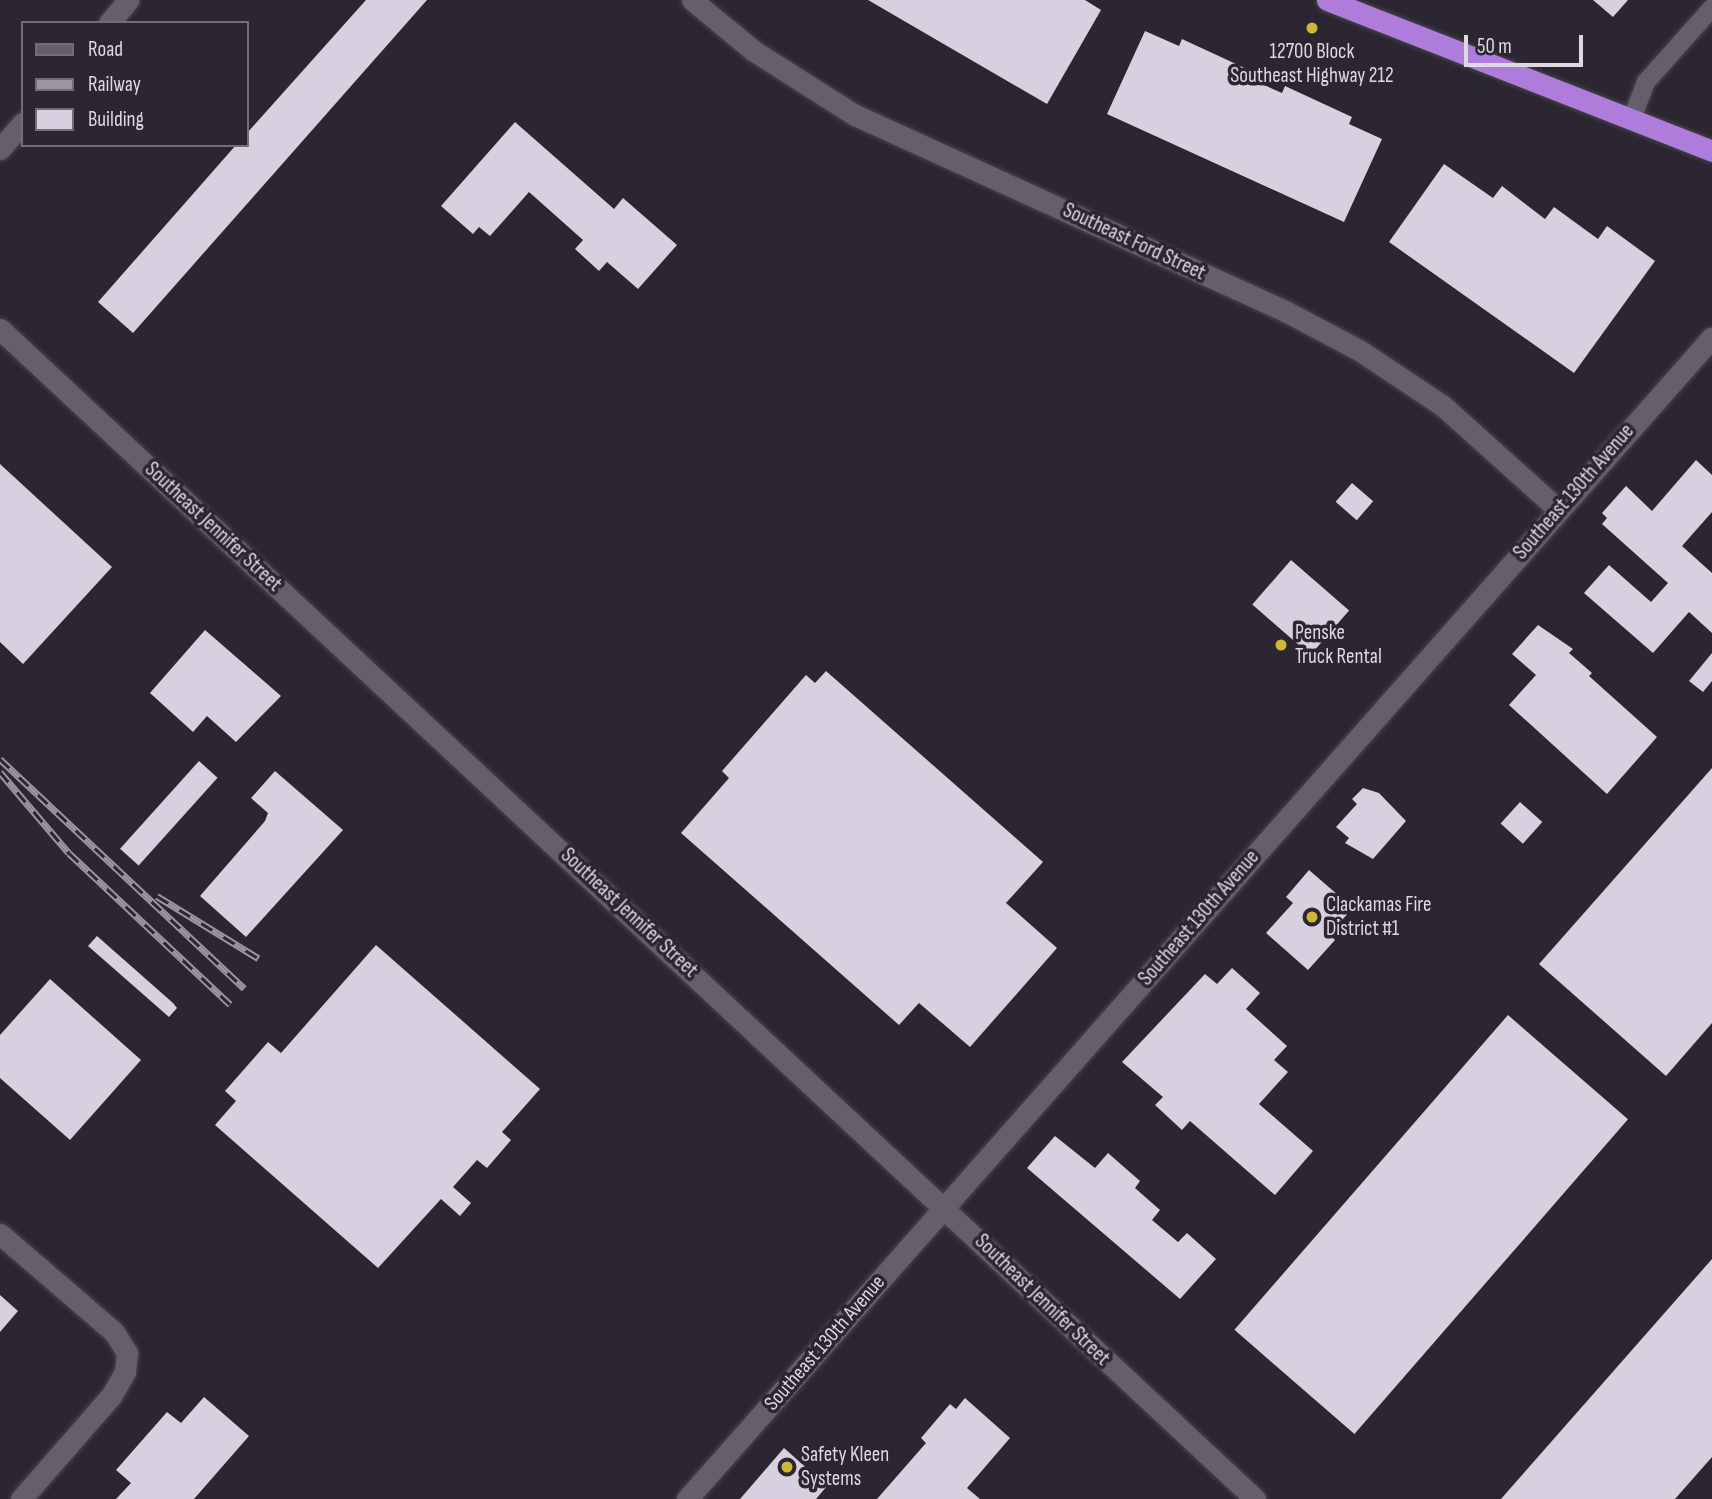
<!DOCTYPE html>
<style>
body{margin:0}
#map{position:relative;width:1712px;height:1499px;overflow:hidden;background:#2b2631;font-family:"Sofia Sans Condensed",sans-serif}
div>[style]{position:absolute}
.building>*{inset:0;background:#d7d0df;transform-origin:0 0}
.roads{filter:drop-shadow(0 0 2px #48444d) drop-shadow(0 0 2px #48444d)}
.street>*{height:18px;margin:-9px;padding:0 9px;transform-origin:9px;border-radius:9px;background:#655f6b}
.secondary>*{height:21px;margin:-10.5px;padding:0 10.5px;transform-origin:10.5px;border-radius:10.5px;background:#655f6b}
.highway>*{height:21px;margin:-10.5px;padding:0 10.5px;transform-origin:10.5px;border-radius:10.5px;background:#ae7cda}
.rail>*{height:7px;margin-top:-3.5px;transform-origin:0;background:repeating-linear-gradient(90deg,#2b2631 0 13px,#99969e 0 26px);box-sizing:border-box;border-block:2px solid #99969e}
.dots>*{width:19px;height:19px;translate:-50% -50%;box-sizing:border-box;border:4px solid #2b2631;border-radius:50%}
span{translate:-50% -50%;white-space:nowrap;text-align:center;line-height:1.15;-webkit-text-stroke:7px #2b2631;paint-order:stroke}
.poi-label{font-size:21px;color:#dcd9e0}
.left{translate:0 -50%;text-align:left}
.street-label{font-size:21px;color:#dcd9e0}
.legend{position:absolute;left:21px;top:21px;width:228px;height:126px;box-sizing:border-box;background:#2b2631;border:2px solid #726e77;margin:0;padding:9px 12px;list-style:none;font-size:21px;color:#dcd9e0}
.legend li{display:flex;align-items:center;gap:14px;height:35px}
.legend b{width:35px;border:2px solid #726e77}
.scale{position:absolute;left:1464px;top:35px;width:119px;height:32px;box-sizing:border-box;border:4px solid #dcd9e0;border-top:0;padding-left:9px;font-size:21px;line-height:24px;white-space:nowrap;color:#dcd9e0;-webkit-text-stroke:5px #2b2631;paint-order:stroke}
</style>
<div id="map">
<div class="building">
<div style="clip-path:polygon(366px 0,427px 0,133px 333px,98px 302px,236px 145px,247px 145px,247px 133px)"></div>
<div style="clip-path:polygon(868px 0,1085px 0,1101px 10px,1047px 104px)"></div>
<div style="clip-path:polygon(1593px 0,1628px 0,1613px 17px)"></div>
<div style="clip-path:polygon(1145px 31px,1179px 46px,1182px 39px,1249px 70px,1246px 77px,1282px 93px,1285px 86px,1352px 117px,1349px 124px,1382px 139px,1344px 222px,1107px 114px)"></div>
<div style="clip-path:polygon(515px 122px,614px 209px,623px 198px,677px 245px,638px 289px,607px 262px,599px 271px,575px 249px,583px 240px,529px 192px,490px 236px,479px 227px,473px 234px,441px 206px)"></div>
<div style="clip-path:polygon(1444px 164px,1493px 198px,1502px 186px,1545px 219px,1554px 207px,1598px 239px,1607px 226px,1655px 261px,1574px 373px,1389px 242px)"></div>
<div style="clip-path:polygon(1696px 460px,1712px 475px,1712px 512px,1682px 546px,1712px 573px,1712px 633px,1689px 612px,1653px 653px,1584px 593px,1609px 565px,1651px 602px,1668px 583px,1602px 524px,1607px 518px,1602px 513px,1626px 486px,1652px 511px)"></div>
<div style="clip-path:polygon(0 464px,112px 567px,23px 664px,0 642px)"></div>
<div style="left:1352px;top:483px;width:28px;height:25px;rotate:41deg"></div>
<div style="left:1291px;top:560px;width:77px;height:59px;rotate:41deg"></div>
<div style="clip-path:polygon(1538px 625px,1573px 649px,1569px 653px,1592px 673px,1589px 676px,1657px 737px,1607px 794px,1509px 705px,1536px 675px,1512px 654px)"></div>
<div style="clip-path:polygon(205px 630px,281px 696px,236px 742px,207px 716px,193px 732px,150px 693px)"></div>
<div style="clip-path:polygon(1712px 653px,1712px 681px,1703px 692px,1689px 681px)"></div>
<div style="clip-path:polygon(826px 671px,1043px 862px,1006px 903px,1057px 948px,970px 1047px,919px 1003px,899px 1025px,681px 833px,729px 778px,722px 771px,806px 675px,815px 683px)"></div>
<div style="left:199px;top:761px;width:25px;height:118px;rotate:42deg"></div>
<div style="clip-path:polygon(1712px 768px,1712px 1023px,1666px 1076px,1539px 964px)"></div>
<div style="clip-path:polygon(275px 771px,343px 830px,246px 937px,200px 896px,265px 821px,268px 813px,251px 798px)"></div>
<div style="clip-path:polygon(1363px 788px,1379px 793px,1406px 821px,1373px 859px,1345px 843px,1349px 838px,1336px 827px,1357px 804px,1352px 799px)"></div>
<div style="left:1520px;top:802px;width:30px;height:29px;rotate:42deg"></div>
<div style="clip-path:polygon(1309px 870px,1353px 908px,1329px 934px,1335px 940px,1308px 970px,1266px 933px,1293px 903px,1286px 897px)"></div>
<div style="clip-path:polygon(97px 936px,173px 1003px,177px 1008px,169px 1017px,88px 946px)"></div>
<div style="clip-path:polygon(376px 945px,540px 1089px,502px 1132px,511px 1140px,487px 1168px,477px 1160px,453px 1187px,471px 1203px,460px 1216px,441px 1199px,378px 1268px,215px 1125px,236px 1101px,225px 1091px,268px 1042px,281px 1053px)"></div>
<div style="clip-path:polygon(1232px 968px,1260px 993px,1246px 1009px,1287px 1046px,1274px 1060px,1288px 1072px,1259px 1104px,1313px 1151px,1275px 1195px,1190px 1121px,1182px 1130px,1155px 1105px,1163px 1097px,1122px 1062px,1205px 974px,1217px 984px)"></div>
<div style="clip-path:polygon(50px 979px,141px 1060px,70px 1140px,0 1078px,0 1035px)"></div>
<div style="left:1508px;top:1015px;width:159px;height:417px;rotate:41deg"></div>
<div style="clip-path:polygon(1055px 1136px,1095px 1168px,1108px 1153px,1140px 1181px,1135px 1188px,1160px 1210px,1152px 1220px,1178px 1242px,1187px 1233px,1216px 1259px,1180px 1299px,1027px 1168px)"></div>
<div style="clip-path:polygon(1712px 1259px,1712px 1457px,1675px 1499px,1501px 1499px)"></div>
<div style="clip-path:polygon(0 1295px,18px 1311px,0 1332px)"></div>
<div style="clip-path:polygon(204px 1397px,249px 1436px,194px 1499px,116px 1499px,131px 1483px,116px 1470px,167px 1412px,181px 1423px)"></div>
<div style="clip-path:polygon(965px 1398px,1010px 1438px,967px 1488px,980px 1499px,877px 1499px,926px 1443px,921px 1438px,950px 1404px,956px 1409px)"></div>
<div style="clip-path:polygon(784px 1448px,827px 1486px,816px 1499px,740px 1499px)"></div>
</div>
<div class="roads">
<div class="street">
<div style="left:1631px;top:121px;width:42px;rotate:-69deg"></div>
<div style="left:1646px;top:82px;width:99px;rotate:-48.3deg"></div>
</div>
<div class="secondary">
<div style="left:692px;top:0;width:80px;rotate:39.4deg"></div>
<div style="left:754px;top:51px;width:120px;rotate:32.4deg"></div>
<div style="left:855px;top:115px;width:473px;rotate:24.5deg"></div>
<div style="left:1285px;top:311px;width:84px;rotate:27.8deg"></div>
<div style="left:1359px;top:350px;width:101px;rotate:33.7deg"></div>
<div style="left:1443px;top:406px;width:156px;rotate:41.9deg"></div>
<div style="left:109px;top:23px;width:30px;rotate:-50deg"></div>
<div style="left:0;top:149px;width:35px;rotate:-49deg"></div>
<div style="left:0;top:329px;width:1716px;rotate:42.99deg"></div>
<div style="left:0;top:1234px;width:150px;rotate:40.7deg"></div>
<div style="left:114px;top:1332px;width:25px;rotate:58deg"></div>
<div style="left:127px;top:1353px;width:19px;rotate:96deg"></div>
<div style="left:125px;top:1372px;width:28px;rotate:120deg"></div>
<div style="left:111px;top:1396px;width:137px;rotate:131.1deg"></div>
<div style="left:687px;top:1499px;width:1549px;rotate:-48.58deg"></div>
</div>
<div class="highway">
<div style="left:1327px;top:0;width:414px;rotate:21.4deg"></div>
</div>
</div>
<div class="rail">
<div style="left:0;top:759px;width:335px;rotate:43.2deg"></div>
<div style="left:0;top:772px;width:106px;rotate:49.6deg"></div>
<div style="left:69px;top:853px;width:221px;rotate:43.2deg"></div>
<div style="left:157px;top:896px;width:119px;rotate:31.5deg"></div>
</div>
<div class="dots">
<div style="left:1312px;top:28px;background:#d1b736"></div>
<div style="left:1281px;top:645px;background:#d1b736"></div>
<div style="left:1312px;top:917px;background:#d1b736"></div>
<div style="left:787px;top:1467px;background:#d1b736"></div>
</div>
<div class="poi-label">
<span style="left:1312px;top:64px">12700 Block<br>Southeast Highway 212</span>
<span class="left" style="left:1295px;top:645px">Penske<br>Truck Rental</span>
<span class="left" style="left:1326px;top:917px">Clackamas Fire<br>District #1</span>
<span class="left" style="left:801px;top:1467px">Safety Kleen<br>Systems</span>
</div>
<div class="street-label">
<span style="left:1134px;top:242px;rotate:25deg">Southeast Ford Street</span>
<span style="left:1574px;top:492px;rotate:-49deg">Southeast 130th Avenue</span>
<span style="left:213px;top:527px;rotate:43deg">Southeast Jennifer Street</span>
<span style="left:629px;top:913px;rotate:43deg">Southeast Jennifer Street</span>
<span style="left:1199px;top:918px;rotate:-49deg">Southeast 130th Avenue</span>
<span style="left:1042px;top:1300px;rotate:44deg">Southeast Jennifer Street</span>
<span style="left:825px;top:1343px;rotate:-49deg">Southeast 130th Avenue</span>
</div>
<ul class="legend">
<li><b style="height:9px;background:#655f6b"></b>Road</li>
<li><b style="height:9px;background:#99969e"></b>Railway</li>
<li><b style="height:19px;background:#d7d0df"></b>Building</li>
</ul>
<div class="scale">50 m</div>
</div>
